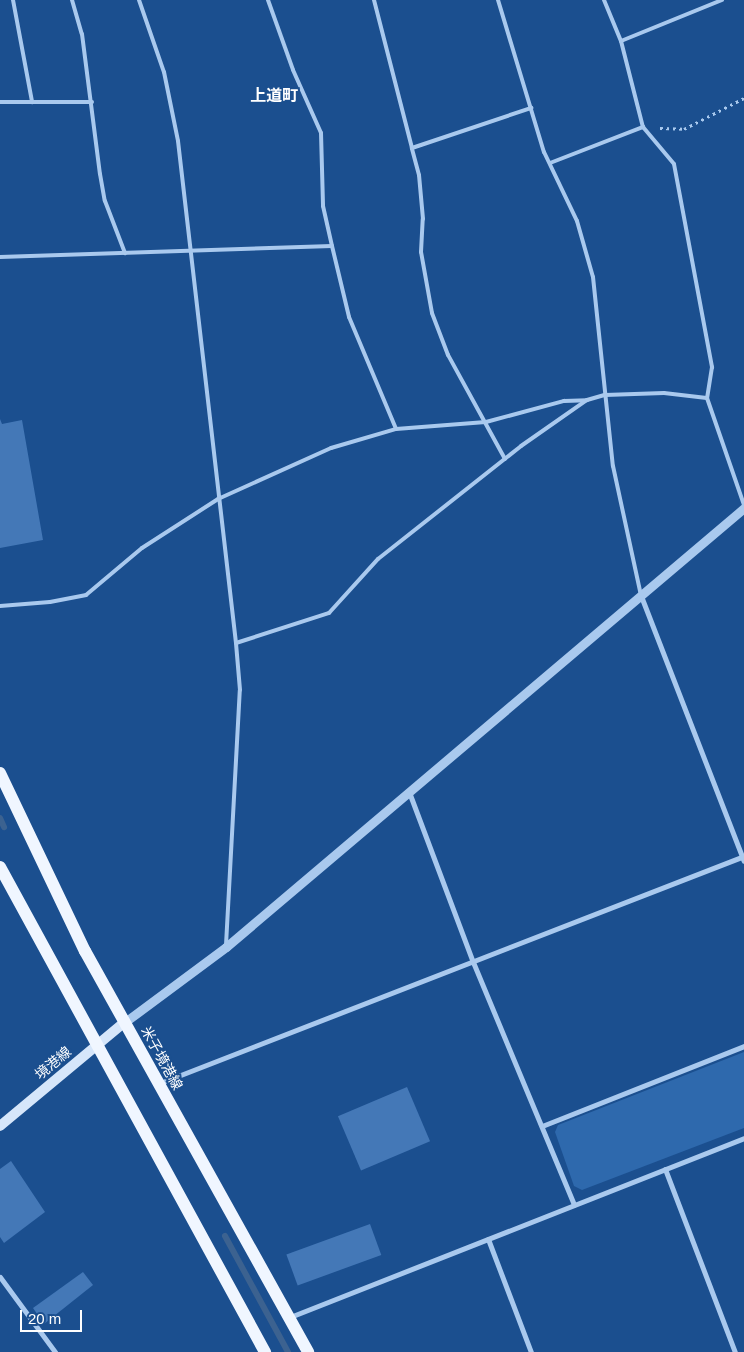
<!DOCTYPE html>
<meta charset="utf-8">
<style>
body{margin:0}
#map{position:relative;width:744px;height:1352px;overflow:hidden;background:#1b4f8f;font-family:Arial,"Noto Sans JP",sans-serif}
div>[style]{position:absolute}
.green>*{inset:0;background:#2e69ad}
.stream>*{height:6px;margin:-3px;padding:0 3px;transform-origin:3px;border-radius:3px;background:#3c6290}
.building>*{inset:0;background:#4478b7;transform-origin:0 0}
.path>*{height:3px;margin-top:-1.5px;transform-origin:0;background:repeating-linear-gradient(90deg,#a9c9ee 0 2.5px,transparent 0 6.5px)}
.service>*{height:4px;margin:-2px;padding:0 2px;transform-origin:2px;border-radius:2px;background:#a9c9ee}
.minor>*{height:5px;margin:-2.5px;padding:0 2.5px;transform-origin:2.5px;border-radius:2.5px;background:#a9c9ee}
.tertiary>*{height:9px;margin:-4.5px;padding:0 4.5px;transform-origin:4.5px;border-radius:4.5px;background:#a9c9ee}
.secondary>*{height:10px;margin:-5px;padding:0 5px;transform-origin:5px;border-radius:5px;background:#d6e6fa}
.primary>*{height:12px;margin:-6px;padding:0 6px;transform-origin:6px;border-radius:6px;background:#f0f6ff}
span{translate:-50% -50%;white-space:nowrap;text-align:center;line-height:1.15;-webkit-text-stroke:4px #1b4f8f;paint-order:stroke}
.street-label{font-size:14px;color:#fff}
.quarter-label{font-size:16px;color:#fff;font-weight:700}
.scale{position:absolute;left:20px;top:1310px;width:62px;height:22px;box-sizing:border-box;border:2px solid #fff;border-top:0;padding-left:6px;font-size:15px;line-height:18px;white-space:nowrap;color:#fff;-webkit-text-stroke:4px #1b4f8f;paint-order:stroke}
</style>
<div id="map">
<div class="green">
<div style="clip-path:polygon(744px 1052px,744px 1128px,582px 1190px,574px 1186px,555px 1132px,558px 1125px)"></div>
</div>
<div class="stream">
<div style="left:0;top:818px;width:10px;rotate:66deg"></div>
<div style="left:225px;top:1236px;width:132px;rotate:61.5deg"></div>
</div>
<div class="building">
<div style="clip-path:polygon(0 419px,2px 424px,22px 420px,43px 540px,0 548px)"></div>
<div style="left:407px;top:1087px;width:59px;height:75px;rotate:67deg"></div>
<div style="clip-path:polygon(11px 1161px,45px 1212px,4px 1243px,0 1237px,0 1169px)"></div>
<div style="left:370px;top:1224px;width:33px;height:89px;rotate:70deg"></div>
<div style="clip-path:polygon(83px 1272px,93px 1285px,44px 1324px,33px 1308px)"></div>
</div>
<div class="path">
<div style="left:660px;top:128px;width:24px;rotate:2deg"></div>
<div style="left:684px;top:129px;width:68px;rotate:-27.3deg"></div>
</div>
<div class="service">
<div style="left:13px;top:0;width:104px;rotate:79.4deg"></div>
<div style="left:72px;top:0;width:35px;rotate:74deg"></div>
<div style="left:82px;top:34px;width:141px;rotate:82.7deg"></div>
<div style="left:100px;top:174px;width:27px;rotate:80deg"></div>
<div style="left:105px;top:201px;width:56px;rotate:69deg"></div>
<div style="left:139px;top:0;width:76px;rotate:70.9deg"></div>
<div style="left:164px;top:72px;width:70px;rotate:78.5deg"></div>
<div style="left:178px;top:141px;width:505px;rotate:83.41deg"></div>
<div style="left:268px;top:0;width:74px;rotate:70.3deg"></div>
<div style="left:293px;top:70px;width:69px;rotate:66deg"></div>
<div style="left:321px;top:133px;width:73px;rotate:88.4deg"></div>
<div style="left:323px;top:206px;width:41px;rotate:77.3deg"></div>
<div style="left:374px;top:0;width:153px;rotate:75.6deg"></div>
<div style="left:498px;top:0;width:159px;rotate:73.2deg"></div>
<div style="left:544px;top:152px;width:76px;rotate:64.4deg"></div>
<div style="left:577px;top:221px;width:58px;rotate:74.1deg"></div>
<div style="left:593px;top:277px;width:190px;rotate:84deg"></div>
<div style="left:613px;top:466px;width:132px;rotate:77.8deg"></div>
<div style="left:604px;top:0;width:44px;rotate:67.5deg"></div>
<div style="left:621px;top:41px;width:89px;rotate:75.7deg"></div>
<div style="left:643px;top:127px;width:48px;rotate:50deg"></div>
<div style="left:674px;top:164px;width:207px;rotate:79.4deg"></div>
<div style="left:712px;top:367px;width:31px;rotate:99deg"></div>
<div style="left:621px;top:41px;width:109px;rotate:-22.1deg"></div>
<div style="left:0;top:102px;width:92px"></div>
<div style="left:550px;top:163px;width:100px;rotate:-21.2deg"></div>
<div style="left:0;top:257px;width:332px;rotate:-1.9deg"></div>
<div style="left:332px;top:246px;width:73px;rotate:76.5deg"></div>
<div style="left:349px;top:317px;width:121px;rotate:67.2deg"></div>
<div style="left:396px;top:429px;width:90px;rotate:-4.4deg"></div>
<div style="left:486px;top:422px;width:81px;rotate:-15.1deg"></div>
<div style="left:564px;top:401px;width:23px;rotate:-2deg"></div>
<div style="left:505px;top:459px;width:119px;rotate:-118.7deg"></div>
<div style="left:448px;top:355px;width:45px;rotate:-110.9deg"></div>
<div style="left:432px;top:313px;width:62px;rotate:-100.2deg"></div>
<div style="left:421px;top:252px;width:33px;rotate:-87deg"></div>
<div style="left:423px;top:219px;width:44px;rotate:-95.2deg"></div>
<div style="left:419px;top:175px;width:28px;rotate:-105deg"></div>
<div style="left:412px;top:148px;width:126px;rotate:-18.6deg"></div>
<div style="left:0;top:606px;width:50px;rotate:-4.6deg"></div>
<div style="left:50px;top:602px;width:37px;rotate:-11deg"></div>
<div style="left:86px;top:595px;width:73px;rotate:-40deg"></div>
<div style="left:142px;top:548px;width:90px;rotate:-32.8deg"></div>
<div style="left:218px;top:499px;width:124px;rotate:-24.3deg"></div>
<div style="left:331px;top:448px;width:68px;rotate:-16.3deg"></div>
<div style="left:226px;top:945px;width:255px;rotate:-86.9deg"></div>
<div style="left:240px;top:690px;width:47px;rotate:-94.9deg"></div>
<div style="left:236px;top:643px;width:98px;rotate:-17.9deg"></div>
<div style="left:329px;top:613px;width:73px;rotate:-47.8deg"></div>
<div style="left:378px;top:559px;width:182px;rotate:-38.3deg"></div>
<div style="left:521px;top:446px;width:80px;rotate:-34.9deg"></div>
<div style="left:587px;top:400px;width:19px;rotate:-16deg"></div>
<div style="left:605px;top:395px;width:59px;rotate:-1.9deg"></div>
<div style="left:664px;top:393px;width:43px;rotate:6.6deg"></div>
<div style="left:707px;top:398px;width:113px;rotate:70.9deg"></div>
</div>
<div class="minor">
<div style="left:641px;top:596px;width:284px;rotate:68.8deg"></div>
<div style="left:409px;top:792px;width:182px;rotate:69.4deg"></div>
<div style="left:473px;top:962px;width:263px;rotate:67.4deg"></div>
<div style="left:160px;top:1083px;width:627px;rotate:-21.24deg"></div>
<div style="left:542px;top:1126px;width:217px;rotate:-21.6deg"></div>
<div style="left:665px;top:1169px;width:196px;rotate:69.1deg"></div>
<div style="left:488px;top:1239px;width:121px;rotate:69.2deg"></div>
<div style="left:0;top:1277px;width:93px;rotate:53.7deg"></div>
<div style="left:290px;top:1317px;width:488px;rotate:-21.5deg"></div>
</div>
<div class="tertiary">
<div style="left:125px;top:1022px;width:126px;rotate:-36.6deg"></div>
<div style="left:226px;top:947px;width:679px;rotate:-40.28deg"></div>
</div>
<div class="secondary">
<div style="left:0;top:1126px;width:163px;rotate:-39.8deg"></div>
</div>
<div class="primary">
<div style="left:0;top:773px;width:197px;rotate:64.5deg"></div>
<div style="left:85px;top:951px;width:459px;rotate:60.9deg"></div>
<div style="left:0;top:867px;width:553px;rotate:61.35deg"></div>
</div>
<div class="street-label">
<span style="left:162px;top:1058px;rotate:61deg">米子境港線</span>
<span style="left:53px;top:1063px;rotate:-40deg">境港線</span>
</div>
<div class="quarter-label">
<span style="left:274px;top:96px">上道町</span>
</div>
<div class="scale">20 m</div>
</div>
